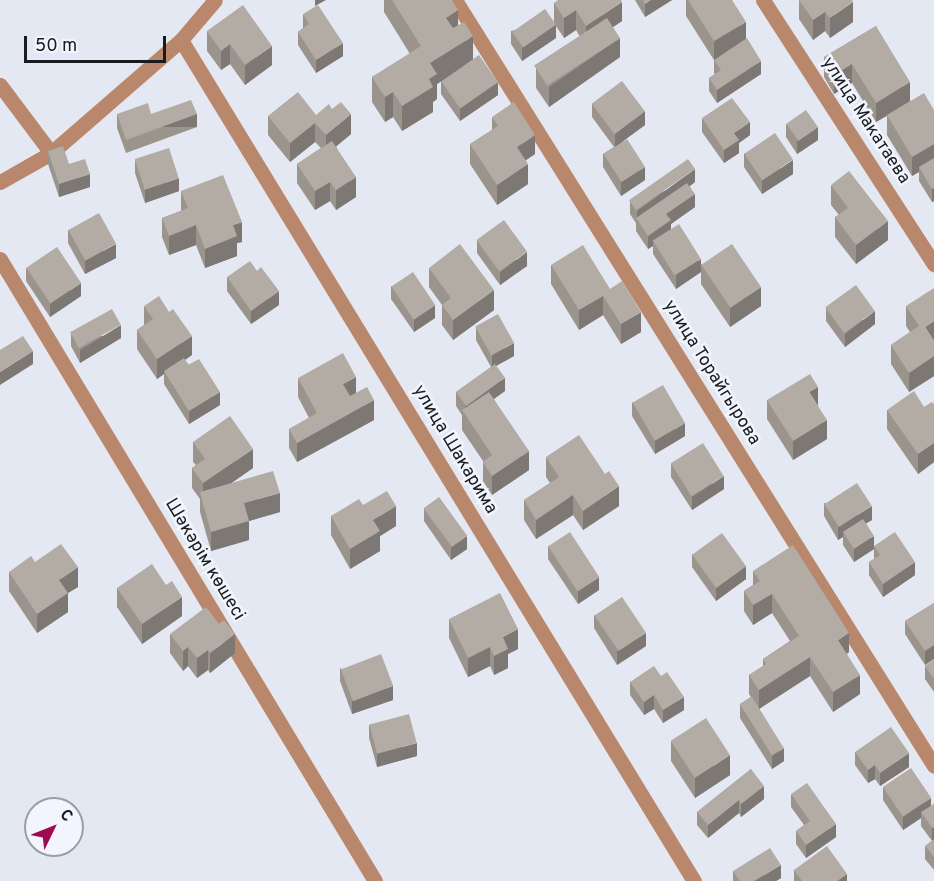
<!DOCTYPE html>
<meta charset="utf-8">
<style>
body{margin:0}
#map{position:relative;width:934px;height:881px;overflow:hidden;background:#e4e8f2;font-family:Overpass,sans-serif}
div>[style]{position:absolute}
.street>*{height:15px;margin:-7.5px;padding:0 7.5px;transform-origin:7.5px;border-radius:7.5px;background:#b9886c}
.wall>*{inset:0;background:#9a948d}
.shaded-wall>*{inset:0;background:#7d7873;transform-origin:0 0}
.building>*{inset:0;background:#b3aca4;transform-origin:0 0}
span{translate:-50% -50%;white-space:nowrap;text-align:center;line-height:1.15;-webkit-text-stroke:5px #f2f5fd;paint-order:stroke}
.street-label{font-size:18px;color:#1a1b1e}
.north{position:absolute;left:24px;top:797px;width:60px;height:60px;box-sizing:border-box;background:#f2f5fd;border:2px solid #9c9ea4;border-radius:50%;rotate:47deg;font-size:16px;font-weight:700;line-height:24px;text-align:center;color:#1a1b1e}
.north::after{content:'';display:block;margin:auto;width:21px;height:27px;background:#9f0b53;clip-path:polygon(50% 0,100% 100%,50% 72%,0 100%)}
.scale{position:absolute;left:24px;top:36px;width:142px;height:27px;box-sizing:border-box;border:3px solid #1a1b1e;border-top:0;padding-left:8px;font-size:18px;line-height:21px;white-space:nowrap;color:#1a1b1e;-webkit-text-stroke:4px #f2f5fd;paint-order:stroke}
</style>
<div id="map">
<div class="street">
<div style="left:455px;top:0;width:903px;rotate:57.98deg"></div>
<div style="left:763px;top:0;width:315px;rotate:57.1deg"></div>
<div style="left:181px;top:40px;width:985px;rotate:58.62deg"></div>
<div style="left:0;top:85px;width:85px;rotate:53.1deg"></div>
<div style="left:0;top:182px;width:59px;rotate:-29.6deg"></div>
<div style="left:51px;top:153px;width:172px;rotate:-41deg"></div>
<div style="left:181px;top:40px;width:52px;rotate:-49.6deg"></div>
<div style="left:0;top:259px;width:726px;rotate:58.91deg"></div>
</div>
<div class="wall">
<div style="clip-path:polygon(384px 0,452px 0,458px 25px,473px 59px,498px 95px,460px 121px,441px 94px,441px 81px,437px 84px,437px 99px,433px 102px,433px 112px,402px 131px,393px 117px,385px 122px,372px 102px,372px 77px,410px 54px,384px 12px)"></div>
<div style="clip-path:polygon(635px 0,672px 0,645px 17px)"></div>
<div style="clip-path:polygon(686px 0,732px 0,746px 39px,761px 74px,717px 103px,709px 91px,709px 78px,715px 74px,714px 73px,714px 60px,686px 16px)"></div>
<div style="clip-path:polygon(799px 0,853px 22px,830px 38px,825px 31px,813px 40px,799px 19px)"></div>
<div style="clip-path:polygon(554px 3px,622px 21px,613px 27px,620px 57px,549px 107px,536px 88px,536px 68px,580px 37px,576px 30px,564px 38px,556px 26px,556px 38px,522px 61px,511px 44px,511px 31px,554px 22px)"></div>
<div style="clip-path:polygon(303px 14px,343px 56px,316px 73px,298px 45px,298px 32px,303px 28px)"></div>
<div style="clip-path:polygon(876px 26px,910px 101px,934px 110px,934px 201px,932px 202px,919px 181px,919px 172px,912px 176px,887px 135px,887px 116px,876px 122px,852px 83px,834px 94px,824px 77px,824px 57px)"></div>
<div style="clip-path:polygon(207px 31px,272px 65px,245px 85px,230px 64px,221px 70px,207px 51px)"></div>
<div style="clip-path:polygon(592px 104px,645px 125px,623px 141px,645px 180px,621px 196px,603px 167px,603px 154px,614px 147px,592px 117px)"></div>
<div style="clip-path:polygon(117px 114px,151px 114px,197px 127px,126px 153px,117px 128px)"></div>
<div style="clip-path:polygon(316px 115px,351px 134px,336px 146px,356px 197px,336px 210px,330px 201px,315px 210px,297px 183px,297px 164px,321px 148px,315px 142px,290px 162px,268px 135px,268px 116px)"></div>
<div style="clip-path:polygon(492px 117px,535px 154px,526px 160px,528px 184px,497px 205px,470px 164px,470px 144px,492px 130px)"></div>
<div style="clip-path:polygon(702px 118px,750px 135px,739px 143px,739px 153px,724px 163px,702px 132px)"></div>
<div style="clip-path:polygon(786px 124px,818px 140px,797px 154px,786px 137px)"></div>
<div style="clip-path:polygon(48px 151px,90px 187px,59px 197px,48px 164px)"></div>
<div style="clip-path:polygon(744px 153px,793px 174px,762px 194px,744px 167px)"></div>
<div style="clip-path:polygon(135px 160px,179px 191px,145px 203px,135px 173px)"></div>
<div style="clip-path:polygon(695px 182px,690px 186px,695px 207px,671px 224px,671px 230px,701px 264px,761px 306px,730px 327px,701px 284px,701px 272px,676px 289px,653px 254px,653px 246px,648px 249px,636px 231px,636px 223px,630px 214px,630px 201px)"></div>
<div style="clip-path:polygon(831px 185px,888px 240px,856px 264px,835px 237px,835px 217px,839px 215px,831px 205px)"></div>
<div style="clip-path:polygon(181px 191px,242px 242px,237px 243px,237px 256px,205px 268px,196px 245px,169px 255px,162px 237px,162px 218px,181px 211px)"></div>
<div style="clip-path:polygon(68px 230px,116px 258px,85px 274px,68px 243px)"></div>
<div style="clip-path:polygon(477px 240px,527px 266px,500px 285px,477px 253px)"></div>
<div style="clip-path:polygon(551px 265px,610px 289px,641px 332px,621px 344px,603px 315px,579px 330px,551px 284px)"></div>
<div style="clip-path:polygon(26px 268px,81px 296px,50px 317px,26px 281px)"></div>
<div style="clip-path:polygon(429px 268px,494px 310px,453px 340px,442px 325px,442px 305px,429px 287px)"></div>
<div style="clip-path:polygon(227px 277px,279px 305px,251px 324px,227px 291px)"></div>
<div style="clip-path:polygon(391px 286px,435px 318px,414px 332px,391px 299px)"></div>
<div style="clip-path:polygon(144px 306px,192px 355px,185px 360px,220px 405px,189px 424px,164px 384px,164px 374px,157px 379px,137px 349px,137px 330px,144px 325px)"></div>
<div style="clip-path:polygon(906px 306px,934px 341px,934px 376px,909px 392px,891px 364px,891px 345px,910px 332px,906px 326px)"></div>
<div style="clip-path:polygon(826px 308px,875px 324px,845px 347px,826px 321px)"></div>
<div style="clip-path:polygon(476px 327px,514px 356px,496px 366px,505px 391px,494px 399px,529px 470px,492px 495px,483px 481px,483px 461px,462px 430px,462px 415px,456px 406px,456px 392px,491px 367px,476px 340px)"></div>
<div style="clip-path:polygon(71px 333px,121px 338px,80px 363px,71px 346px)"></div>
<div style="clip-path:polygon(298px 378px,356px 393px,374px 420px,297px 462px,289px 448px,289px 429px,309px 418px,298px 397px)"></div>
<div style="clip-path:polygon(767px 400px,818px 406px,827px 439px,793px 460px,767px 419px)"></div>
<div style="clip-path:polygon(632px 402px,685px 436px,655px 454px,632px 416px)"></div>
<div style="clip-path:polygon(934px 404px,934px 462px,918px 474px,887px 429px,887px 410px,924px 407px)"></div>
<div style="clip-path:polygon(193px 442px,253px 468px,231px 483px,280px 512px,249px 521px,249px 540px,211px 551px,200px 512px,200px 499px,192px 488px,192px 468px,196px 465px,193px 462px)"></div>
<div style="clip-path:polygon(546px 457px,619px 506px,583px 530px,573px 515px,536px 539px,524px 520px,524px 500px,550px 483px,546px 477px)"></div>
<div style="clip-path:polygon(671px 464px,724px 489px,692px 510px,671px 477px)"></div>
<div style="clip-path:polygon(824px 503px,872px 520px,866px 523px,874px 549px,854px 562px,843px 545px,843px 537px,838px 540px,824px 516px)"></div>
<div style="clip-path:polygon(363px 505px,396px 526px,380px 536px,380px 551px,350px 569px,331px 535px,331px 516px)"></div>
<div style="clip-path:polygon(424px 508px,467px 549px,451px 560px,424px 521px)"></div>
<div style="clip-path:polygon(548px 546px,599px 590px,578px 604px,548px 559px)"></div>
<div style="clip-path:polygon(874px 546px,915px 575px,883px 597px,869px 575px,869px 562px,874px 559px)"></div>
<div style="clip-path:polygon(692px 554px,746px 579px,716px 601px,692px 567px)"></div>
<div style="clip-path:polygon(35px 562px,78px 587px,68px 593px,68px 612px,37px 633px,9px 591px,9px 572px)"></div>
<div style="clip-path:polygon(753px 571px,849px 652px,847px 654px,860px 694px,833px 712px,810px 676px,759px 709px,784px 761px,772px 769px,740px 718px,740px 704px,751px 697px,749px 694px,749px 675px,763px 666px,763px 659px,790px 641px,772px 613px,753px 625px,744px 611px,744px 591px,753px 585px)"></div>
<div style="clip-path:polygon(117px 588px,182px 616px,142px 644px,117px 607px)"></div>
<div style="clip-path:polygon(934px 603px,934px 659px,925px 665px,905px 634px,905px 621px)"></div>
<div style="clip-path:polygon(594px 615px,646px 646px,617px 665px,594px 628px)"></div>
<div style="clip-path:polygon(449px 619px,518px 649px,508px 654px,508px 668px,494px 675px,490px 666px,468px 677px,449px 638px)"></div>
<div style="clip-path:polygon(170px 634px,235px 653px,210px 673px,208px 670px,197px 678px,188px 666px,183px 671px,170px 653px)"></div>
<div style="clip-path:polygon(934px 660px,934px 692px,925px 679px,925px 666px)"></div>
<div style="clip-path:polygon(340px 668px,393px 700px,352px 714px,340px 681px)"></div>
<div style="clip-path:polygon(661px 676px,684px 710px,663px 723px,654px 709px,644px 715px,630px 695px,630px 682px)"></div>
<div style="clip-path:polygon(369px 725px,417px 756px,377px 767px,369px 738px)"></div>
<div style="clip-path:polygon(671px 741px,730px 775px,695px 798px,671px 761px)"></div>
<div style="clip-path:polygon(855px 752px,909px 767px,880px 786px,875px 779px,868px 783px,855px 765px)"></div>
<div style="clip-path:polygon(751px 769px,764px 799px,741px 817px,739px 813px,708px 838px,697px 825px,697px 812px)"></div>
<div style="clip-path:polygon(883px 787px,931px 806px,934px 804px,934px 870px,925px 859px,925px 846px,932px 841px,921px 826px,921px 818px,903px 830px,883px 800px)"></div>
<div style="clip-path:polygon(791px 794px,836px 837px,806px 858px,796px 844px,796px 831px,804px 825px,791px 807px)"></div>
<div style="clip-path:polygon(794px 870px,847px 881px,794px 881px)"></div>
<div style="clip-path:polygon(733px 871px,781px 878px,776px 881px,733px 881px)"></div>
</div>
<div class="shaded-wall">
<div style="clip-path:polygon(315px 0,326px 0,315px 6px)"></div>
<div style="clip-path:polygon(651px 0,672px 0,645px 17px,645px 4px)"></div>
<div style="clip-path:polygon(622px 2px,622px 21px,586px 45px,586px 26px)"></div>
<div style="clip-path:polygon(853px 2px,853px 22px,830px 38px,830px 18px)"></div>
<div style="clip-path:polygon(458px 10px,458px 35px,446px 43px,446px 18px)"></div>
<div style="clip-path:polygon(576px 10px,576px 30px,564px 38px,564px 18px)"></div>
<div style="clip-path:polygon(825px 12px,825px 31px,813px 40px,813px 20px)"></div>
<div style="clip-path:polygon(746px 22px,746px 41px,714px 61px,714px 41px)"></div>
<div style="clip-path:polygon(556px 25px,556px 38px,522px 61px,522px 48px)"></div>
<div style="clip-path:polygon(473px 36px,473px 61px,437px 84px,437px 99px,433px 102px,433px 112px,402px 131px,402px 106px,429px 79px,430px 63px)"></div>
<div style="clip-path:polygon(620px 38px,620px 57px,549px 107px,549px 87px)"></div>
<div style="clip-path:polygon(343px 43px,343px 56px,316px 73px,316px 60px)"></div>
<div style="clip-path:polygon(230px 44px,230px 64px,221px 70px,221px 51px)"></div>
<div style="clip-path:polygon(272px 46px,272px 65px,245px 85px,245px 65px)"></div>
<div style="clip-path:polygon(761px 61px,761px 74px,717px 103px,717px 90px)"></div>
<div style="clip-path:polygon(852px 64px,852px 83px,834px 94px,834px 75px)"></div>
<div style="clip-path:polygon(498px 82px,498px 95px,460px 121px,460px 108px)"></div>
<div style="clip-path:polygon(910px 82px,910px 101px,876px 122px,876px 103px)"></div>
<div style="clip-path:polygon(393px 92px,393px 117px,385px 122px,385px 97px)"></div>
<div style="clip-path:polygon(645px 111px,645px 125px,615px 147px,615px 134px)"></div>
<div style="left:197px;top:114px;width:13px;height:76px;rotate:90deg"></div>
<div style="clip-path:polygon(351px 114px,351px 134px,326px 155px,326px 135px)"></div>
<div style="clip-path:polygon(750px 122px,750px 135px,739px 143px,739px 153px,724px 163px,724px 150px,734px 133px)"></div>
<div style="clip-path:polygon(315px 123px,315px 142px,290px 162px,290px 143px)"></div>
<div style="clip-path:polygon(818px 127px,818px 140px,797px 154px,797px 141px)"></div>
<div style="clip-path:polygon(535px 135px,535px 154px,517px 166px,517px 147px)"></div>
<div style="clip-path:polygon(934px 144px,934px 163px,919px 167px,919px 172px,912px 176px,912px 157px)"></div>
<div style="clip-path:polygon(793px 160px,793px 174px,762px 194px,762px 181px)"></div>
<div style="clip-path:polygon(528px 164px,528px 184px,497px 205px,497px 185px)"></div>
<div style="clip-path:polygon(645px 167px,645px 180px,621px 196px,621px 182px)"></div>
<div style="clip-path:polygon(695px 169px,695px 182px,639px 223px,637px 220px,637px 211px)"></div>
<div style="clip-path:polygon(90px 174px,90px 187px,59px 197px,59px 184px)"></div>
<div style="clip-path:polygon(356px 177px,356px 197px,336px 210px,336px 190px)"></div>
<div style="clip-path:polygon(179px 178px,179px 191px,145px 203px,145px 190px)"></div>
<div style="clip-path:polygon(330px 182px,330px 201px,315px 210px,315px 191px)"></div>
<div style="clip-path:polygon(934px 188px,934px 201px,932px 202px,932px 189px)"></div>
<div style="clip-path:polygon(695px 194px,695px 207px,671px 224px,671px 234px,653px 240px,653px 246px,648px 249px,648px 236px,666px 214px)"></div>
<div style="clip-path:polygon(888px 221px,888px 240px,856px 264px,856px 245px)"></div>
<div style="clip-path:polygon(242px 222px,242px 242px,237px 243px,237px 256px,205px 268px,205px 249px,233px 225px)"></div>
<div style="clip-path:polygon(196px 225px,196px 245px,169px 255px,169px 236px)"></div>
<div style="clip-path:polygon(116px 244px,116px 258px,85px 274px,85px 261px)"></div>
<div style="clip-path:polygon(527px 252px,527px 266px,500px 285px,500px 272px)"></div>
<div style="clip-path:polygon(701px 259px,701px 272px,676px 289px,676px 275px)"></div>
<div style="clip-path:polygon(81px 283px,81px 296px,50px 317px,50px 304px)"></div>
<div style="clip-path:polygon(761px 287px,761px 306px,730px 327px,730px 308px)"></div>
<div style="clip-path:polygon(494px 290px,494px 310px,453px 340px,453px 320px)"></div>
<div style="clip-path:polygon(279px 291px,279px 305px,251px 324px,251px 311px)"></div>
<div style="clip-path:polygon(603px 296px,603px 315px,579px 330px,579px 310px)"></div>
<div style="clip-path:polygon(435px 305px,435px 318px,414px 332px,414px 319px)"></div>
<div style="clip-path:polygon(875px 311px,875px 324px,845px 347px,845px 334px)"></div>
<div style="clip-path:polygon(641px 312px,641px 332px,621px 344px,621px 324px)"></div>
<div style="clip-path:polygon(934px 321px,934px 341px,925px 327px)"></div>
<div style="clip-path:polygon(121px 325px,121px 338px,80px 363px,80px 350px)"></div>
<div style="clip-path:polygon(192px 336px,192px 355px,165px 373px,164px 371px,164px 374px,157px 379px,157px 359px)"></div>
<div style="clip-path:polygon(514px 343px,514px 356px,492px 368px,492px 355px)"></div>
<div style="clip-path:polygon(33px 351px,33px 364px,0 385px,0 372px)"></div>
<div style="clip-path:polygon(934px 356px,934px 376px,909px 392px,909px 373px)"></div>
<div style="clip-path:polygon(356px 377px,356px 396px,343px 403px,343px 384px)"></div>
<div style="clip-path:polygon(505px 378px,505px 391px,467px 418px,465px 415px,465px 406px)"></div>
<div style="clip-path:polygon(818px 387px,818px 406px,809px 392px)"></div>
<div style="clip-path:polygon(220px 392px,220px 405px,189px 424px,189px 411px)"></div>
<div style="clip-path:polygon(374px 400px,374px 420px,297px 462px,297px 443px)"></div>
<div style="clip-path:polygon(827px 420px,827px 439px,793px 460px,793px 441px)"></div>
<div style="clip-path:polygon(685px 423px,685px 436px,655px 454px,655px 441px)"></div>
<div style="clip-path:polygon(934px 443px,934px 462px,918px 474px,918px 454px)"></div>
<div style="clip-path:polygon(253px 449px,253px 468px,203px 503px,203px 483px)"></div>
<div style="clip-path:polygon(529px 451px,529px 470px,492px 495px,492px 476px)"></div>
<div style="clip-path:polygon(724px 476px,724px 489px,692px 510px,692px 497px)"></div>
<div style="clip-path:polygon(619px 486px,619px 506px,583px 530px,583px 511px)"></div>
<div style="clip-path:polygon(280px 493px,280px 512px,249px 521px,249px 540px,211px 551px,211px 532px,244px 503px)"></div>
<div style="clip-path:polygon(573px 495px,573px 515px,536px 539px,536px 520px)"></div>
<div style="clip-path:polygon(396px 506px,396px 526px,380px 536px,380px 551px,350px 569px,350px 549px,373px 520px)"></div>
<div style="clip-path:polygon(872px 506px,872px 520px,845px 536px,843px 532px,843px 537px,838px 540px,838px 527px)"></div>
<div style="clip-path:polygon(467px 536px,467px 549px,451px 560px,451px 547px)"></div>
<div style="clip-path:polygon(874px 536px,874px 549px,854px 562px,854px 549px)"></div>
<div style="clip-path:polygon(915px 562px,915px 575px,883px 597px,883px 584px)"></div>
<div style="clip-path:polygon(746px 566px,746px 579px,716px 601px,716px 588px)"></div>
<div style="clip-path:polygon(78px 567px,78px 587px,68px 593px,68px 612px,37px 633px,37px 614px,59px 580px)"></div>
<div style="clip-path:polygon(599px 577px,599px 590px,578px 604px,578px 591px)"></div>
<div style="clip-path:polygon(772px 594px,772px 613px,753px 625px,753px 605px)"></div>
<div style="clip-path:polygon(182px 597px,182px 616px,142px 644px,142px 624px)"></div>
<div style="clip-path:polygon(518px 629px,518px 649px,508px 654px,508px 668px,494px 675px,494px 656px,503px 637px)"></div>
<div style="clip-path:polygon(646px 633px,646px 646px,617px 665px,617px 651px)"></div>
<div style="clip-path:polygon(849px 633px,849px 652px,838px 659px,838px 640px)"></div>
<div style="clip-path:polygon(235px 634px,235px 653px,210px 673px,210px 653px)"></div>
<div style="clip-path:polygon(934px 645px,934px 659px,925px 665px,925px 651px)"></div>
<div style="clip-path:polygon(188px 647px,188px 666px,183px 671px,183px 651px)"></div>
<div style="clip-path:polygon(490px 647px,490px 666px,468px 677px,468px 658px)"></div>
<div style="clip-path:polygon(208px 650px,208px 670px,197px 678px,197px 658px)"></div>
<div style="clip-path:polygon(810px 657px,810px 676px,759px 709px,759px 690px)"></div>
<div style="clip-path:polygon(860px 675px,860px 694px,833px 712px,833px 692px)"></div>
<div style="clip-path:polygon(393px 686px,393px 700px,352px 714px,352px 700px)"></div>
<div style="clip-path:polygon(654px 695px,654px 709px,644px 715px,644px 702px)"></div>
<div style="clip-path:polygon(684px 697px,684px 710px,663px 723px,663px 710px)"></div>
<div style="clip-path:polygon(417px 743px,417px 756px,377px 767px,377px 754px)"></div>
<div style="clip-path:polygon(784px 748px,784px 761px,772px 769px,772px 756px)"></div>
<div style="clip-path:polygon(909px 753px,909px 767px,880px 786px,880px 773px)"></div>
<div style="clip-path:polygon(730px 755px,730px 775px,695px 798px,695px 778px)"></div>
<div style="clip-path:polygon(875px 765px,875px 779px,868px 783px,868px 770px)"></div>
<div style="clip-path:polygon(764px 786px,764px 799px,741px 817px,741px 804px)"></div>
<div style="clip-path:polygon(931px 798px,931px 811px,921px 812px,921px 818px,903px 830px,903px 816px)"></div>
<div style="clip-path:polygon(739px 800px,739px 813px,708px 838px,708px 825px)"></div>
<div style="clip-path:polygon(836px 824px,836px 837px,806px 858px,806px 845px)"></div>
<div style="clip-path:polygon(934px 827px,934px 840px,932px 842px,932px 828px)"></div>
<div style="clip-path:polygon(781px 865px,781px 878px,776px 881px,754px 881px)"></div>
<div style="clip-path:polygon(847px 874px,847px 881px,837px 881px)"></div>
</div>
<div class="building">
<div style="clip-path:polygon(392px 0,452px 0,458px 10px,446px 18px,453px 28px,464px 22px,473px 36px,430px 63px,437px 74px,429px 79px,433px 87px,402px 106px,393px 92px,385px 97px,372px 77px,421px 46px)"></div>
<div style="clip-path:polygon(558px 0,621px 0,622px 2px,586px 26px,576px 10px,564px 18px,554px 3px)"></div>
<div style="clip-path:polygon(643px 0,651px 0,645px 4px)"></div>
<div style="clip-path:polygon(688px 0,732px 0,746px 22px,714px 41px)"></div>
<div style="clip-path:polygon(799px 0,852px 0,853px 2px,830px 18px,825px 12px,813px 20px)"></div>
<div style="clip-path:polygon(243px 5px,272px 46px,245px 65px,230px 44px,221px 51px,207px 31px)"></div>
<div style="clip-path:polygon(318px 5px,343px 43px,316px 60px,298px 32px,309px 24px,303px 14px)"></div>
<div style="left:545px;top:9px;width:19px;height:40px;rotate:55deg"></div>
<div style="left:607px;top:18px;width:24px;height:87px;rotate:57deg"></div>
<div style="clip-path:polygon(876px 26px,910px 82px,876px 103px,852px 64px,834px 75px,824px 57px)"></div>
<div style="clip-path:polygon(747px 38px,761px 61px,717px 90px,709px 78px,721px 70px,714px 60px)"></div>
<div style="left:479px;top:55px;width:33px;height:46px;rotate:55deg"></div>
<div style="left:622px;top:81px;width:38px;height:38px;rotate:53deg"></div>
<div style="clip-path:polygon(298px 92px,316px 115px,329px 104px,332px 109px,341px 102px,351px 114px,326px 135px,315px 123px,290px 143px,268px 116px)"></div>
<div style="clip-path:polygon(924px 93px,934px 110px,934px 144px,912px 157px,887px 115px)"></div>
<div style="clip-path:polygon(732px 98px,750px 122px,734px 133px,739px 140px,724px 150px,702px 118px)"></div>
<div style="clip-path:polygon(191px 100px,197px 114px,126px 140px,117px 114px,148px 103px,151px 114px)"></div>
<div style="clip-path:polygon(514px 102px,535px 135px,517px 147px,528px 164px,497px 185px,470px 144px,498px 126px,492px 117px)"></div>
<div style="left:806px;top:110px;width:21px;height:24px;rotate:55deg"></div>
<div style="left:775px;top:133px;width:32px;height:37px;rotate:56deg"></div>
<div style="left:627px;top:139px;width:33px;height:28px;rotate:57deg"></div>
<div style="clip-path:polygon(332px 141px,356px 177px,336px 190px,330px 182px,315px 191px,297px 164px)"></div>
<div style="clip-path:polygon(63px 146px,69px 164px,85px 159px,90px 174px,59px 184px,48px 151px)"></div>
<div style="left:169px;top:148px;width:32px;height:36px;rotate:72deg"></div>
<div style="clip-path:polygon(934px 158px,934px 188px,932px 189px,919px 167px)"></div>
<div style="left:688px;top:159px;width:12px;height:72px;rotate:55deg"></div>
<div style="clip-path:polygon(849px 171px,888px 221px,856px 245px,835px 217px,848px 208px,831px 185px)"></div>
<div style="clip-path:polygon(223px 175px,242px 222px,233px 225px,237px 236px,205px 249px,196px 225px,169px 236px,162px 218px,188px 208px,181px 191px)"></div>
<div style="clip-path:polygon(687px 183px,695px 194px,666px 214px,671px 220px,648px 236px,636px 218px)"></div>
<div style="left:99px;top:213px;width:35px;height:35px;rotate:61deg"></div>
<div style="left:504px;top:220px;width:39px;height:34px;rotate:54deg"></div>
<div style="left:679px;top:224px;width:41px;height:31px;rotate:58deg"></div>
<div style="clip-path:polygon(460px 244px,494px 290px,453px 320px,442px 305px,451px 298px,429px 268px)"></div>
<div style="left:732px;top:244px;width:52px;height:37px;rotate:56deg"></div>
<div style="clip-path:polygon(583px 245px,610px 289px,622px 281px,641px 312px,621px 324px,603px 296px,579px 310px,551px 265px)"></div>
<div style="left:57px;top:247px;width:43px;height:37px;rotate:56deg"></div>
<div style="clip-path:polygon(250px 261px,257px 271px,261px 267px,279px 291px,251px 311px,227px 277px)"></div>
<div style="left:413px;top:272px;width:40px;height:26px;rotate:56deg"></div>
<div style="left:856px;top:285px;width:32px;height:38px;rotate:54deg"></div>
<div style="clip-path:polygon(934px 288px,934px 321px,925px 327px,934px 341px,934px 356px,909px 373px,891px 345px,919px 326px,906px 306px)"></div>
<div style="clip-path:polygon(159px 296px,169px 312px,173px 309px,192px 336px,157px 359px,137px 330px,153px 319px,144px 306px)"></div>
<div style="left:112px;top:309px;width:18px;height:48px;rotate:61deg"></div>
<div style="left:498px;top:314px;width:33px;height:26px;rotate:61deg"></div>
<div style="clip-path:polygon(23px 336px,33px 351px,0 372px,0 350px)"></div>
<div style="clip-path:polygon(343px 353px,356px 377px,343px 384px,350px 396px,367px 387px,374px 400px,297px 443px,289px 429px,317px 413px,298px 378px)"></div>
<div style="clip-path:polygon(184px 358px,188px 365px,199px 359px,220px 392px,189px 411px,164px 371px)"></div>
<div style="left:495px;top:364px;width:17px;height:48px;rotate:54deg"></div>
<div style="clip-path:polygon(810px 374px,818px 387px,809px 392px,827px 420px,793px 441px,767px 400px)"></div>
<div style="left:663px;top:385px;width:44px;height:35px;rotate:60deg"></div>
<div style="clip-path:polygon(914px 391px,924px 407px,932px 402px,934px 404px,934px 443px,918px 454px,887px 410px)"></div>
<div style="clip-path:polygon(489px 392px,529px 451px,492px 476px,483px 462px,492px 455px,462px 410px)"></div>
<div style="clip-path:polygon(230px 416px,253px 449px,203px 483px,192px 468px,205px 459px,193px 442px)"></div>
<div style="clip-path:polygon(579px 435px,605px 474px,609px 471px,619px 486px,583px 511px,573px 495px,536px 520px,524px 500px,559px 477px,546px 457px)"></div>
<div style="left:703px;top:443px;width:39px;height:38px;rotate:58deg"></div>
<div style="clip-path:polygon(273px 471px,280px 493px,244px 503px,249px 521px,211px 532px,200px 492px)"></div>
<div style="left:857px;top:483px;width:27px;height:39px;rotate:57deg"></div>
<div style="clip-path:polygon(387px 491px,396px 506px,373px 520px,380px 531px,350px 549px,331px 516px,359px 499px,363px 505px)"></div>
<div style="left:439px;top:497px;width:48px;height:19px;rotate:54deg"></div>
<div style="left:863px;top:519px;width:20px;height:24px;rotate:57deg"></div>
<div style="left:570px;top:532px;width:54px;height:26px;rotate:57deg"></div>
<div style="clip-path:polygon(895px 532px,915px 562px,883px 584px,869px 562px,880px 555px,874px 546px)"></div>
<div style="left:722px;top:533px;width:41px;height:37px;rotate:54deg"></div>
<div style="clip-path:polygon(61px 544px,78px 567px,59px 580px,68px 593px,37px 614px,9px 572px,31px 556px,35px 562px)"></div>
<div style="clip-path:polygon(793px 545px,849px 633px,838px 640px,860px 675px,833px 692px,810px 657px,759px 690px,749px 675px,766px 664px,763px 659px,799px 636px,772px 594px,753px 605px,744px 591px,760px 581px,753px 571px)"></div>
<div style="clip-path:polygon(152px 564px,166px 585px,172px 581px,182px 597px,142px 624px,117px 588px)"></div>
<div style="clip-path:polygon(500px 593px,518px 629px,503px 637px,508px 649px,494px 656px,490px 647px,468px 658px,449px 619px)"></div>
<div style="left:622px;top:597px;width:43px;height:33px;rotate:56deg"></div>
<div style="clip-path:polygon(934px 603px,934px 645px,925px 651px,905px 621px)"></div>
<div style="clip-path:polygon(206px 607px,219px 624px,224px 620px,235px 634px,210px 653px,208px 650px,197px 658px,188px 647px,183px 651px,170px 634px)"></div>
<div style="left:381px;top:654px;width:34px;height:43px;rotate:69deg"></div>
<div style="clip-path:polygon(934px 660px,934px 679px,925px 666px)"></div>
<div style="clip-path:polygon(654px 666px,661px 676px,667px 672px,684px 697px,663px 710px,654px 695px,644px 702px,630px 682px)"></div>
<div style="left:752px;top:697px;width:60px;height:14px;rotate:58deg"></div>
<div style="left:409px;top:714px;width:30px;height:41px;rotate:75deg"></div>
<div style="left:706px;top:718px;width:44px;height:42px;rotate:57deg"></div>
<div style="clip-path:polygon(891px 727px,909px 753px,880px 773px,875px 765px,868px 770px,855px 752px)"></div>
<div style="left:911px;top:768px;width:36px;height:34px;rotate:56deg"></div>
<div style="clip-path:polygon(751px 769px,764px 786px,741px 804px,739px 800px,708px 825px,697px 812px)"></div>
<div style="clip-path:polygon(807px 783px,836px 824px,806px 845px,796px 831px,810px 821px,791px 794px)"></div>
<div style="clip-path:polygon(934px 804px,934px 827px,932px 828px,921px 812px)"></div>
<div style="clip-path:polygon(934px 839px,934px 857px,925px 846px)"></div>
<div style="clip-path:polygon(827px 846px,847px 874px,837px 881px,802px 881px,794px 870px)"></div>
<div style="clip-path:polygon(770px 848px,781px 865px,754px 881px,740px 881px,733px 871px)"></div>
</div>
<div class="street-label">
<span style="left:865px;top:121px;rotate:57deg">улица Макатаева</span>
<span style="left:711px;top:373px;rotate:58deg">улица Торайгырова</span>
<span style="left:454px;top:450px;rotate:59deg">улица Шакарима</span>
<span style="left:204px;top:560px;rotate:59deg">Шәкәрім көшесі</span>
</div>
<div class="north">С</div>
<div class="scale">50 m</div>
</div>
